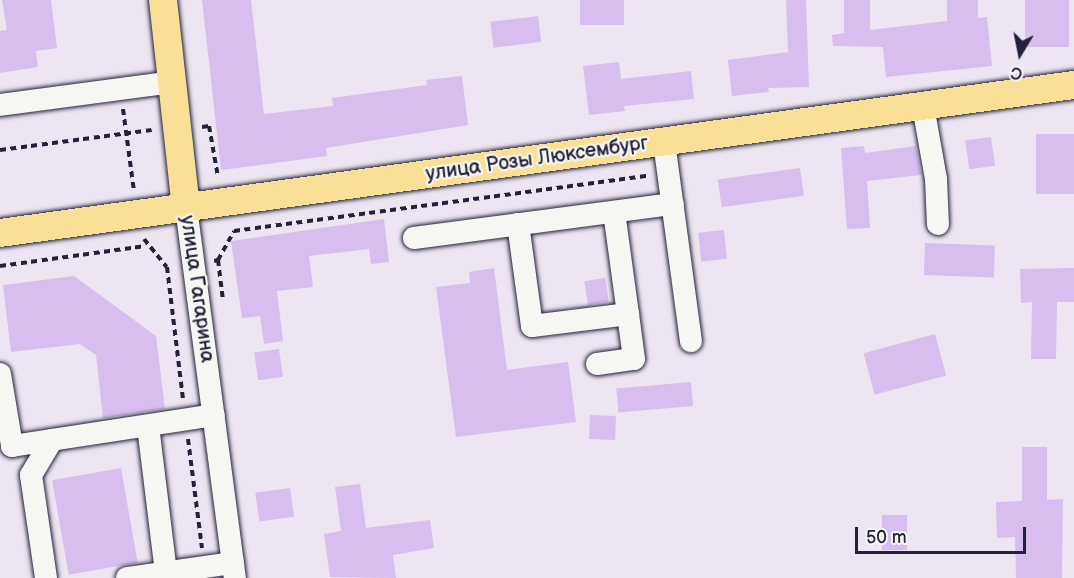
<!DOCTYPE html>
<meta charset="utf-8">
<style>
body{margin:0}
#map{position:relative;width:1074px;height:578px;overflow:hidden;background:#ede5f1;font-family:"Balsamiq Sans",sans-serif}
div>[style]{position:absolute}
.building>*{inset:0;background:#d7beee;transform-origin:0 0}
.path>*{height:4px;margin-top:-2px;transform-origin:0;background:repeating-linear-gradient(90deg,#22223b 0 6px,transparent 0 10.5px)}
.roads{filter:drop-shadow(0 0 2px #22223b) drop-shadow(0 0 2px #22223b)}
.minor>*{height:22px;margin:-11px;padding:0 11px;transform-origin:11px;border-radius:11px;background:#f6f6f2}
.major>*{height:28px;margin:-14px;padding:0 14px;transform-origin:14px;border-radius:14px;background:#fadf96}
span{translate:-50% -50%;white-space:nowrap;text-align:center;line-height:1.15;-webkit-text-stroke:4.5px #f6f6f2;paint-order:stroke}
.street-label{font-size:20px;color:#22223b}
.north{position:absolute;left:990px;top:24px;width:60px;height:60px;-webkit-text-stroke:4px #f6f6f2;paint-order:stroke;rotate:190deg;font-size:16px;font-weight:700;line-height:24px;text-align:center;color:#22223b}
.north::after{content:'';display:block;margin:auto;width:21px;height:27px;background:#22223b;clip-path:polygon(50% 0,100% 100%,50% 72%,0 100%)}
.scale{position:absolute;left:855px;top:527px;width:171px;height:27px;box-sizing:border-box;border:3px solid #22223b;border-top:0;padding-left:8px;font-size:18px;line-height:21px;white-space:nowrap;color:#22223b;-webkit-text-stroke:4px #f6f6f2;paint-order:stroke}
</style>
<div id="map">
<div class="building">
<div style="clip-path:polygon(2px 0,51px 0,57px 48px,36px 51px,38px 67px,0 73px,0 31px,7px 30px)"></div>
<div style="clip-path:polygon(202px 0,251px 0,264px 114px,333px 106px,332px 98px,427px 85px,426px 80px,462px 76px,468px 125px,326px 148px,327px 156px,221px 170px)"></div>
<div style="left:580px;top:0;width:44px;height:25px"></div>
<div style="clip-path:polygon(786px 0,806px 0,809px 87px,768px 88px,769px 92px,732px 96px,728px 60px,788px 52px)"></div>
<div style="clip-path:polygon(844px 0,870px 0,870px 30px,947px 21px,947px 0,978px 0,978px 18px,987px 17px,992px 66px,886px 77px,883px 47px,833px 46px,832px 35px,844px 33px)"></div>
<div style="left:1025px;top:0;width:44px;height:47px"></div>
<div style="left:538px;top:16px;width:26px;height:48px;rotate:83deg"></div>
<div style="clip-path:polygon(619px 62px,621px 79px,691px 71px,694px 99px,624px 106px,625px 111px,589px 115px,583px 66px)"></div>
<div style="left:1036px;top:134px;width:38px;height:60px"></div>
<div style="left:991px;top:137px;width:29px;height:26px;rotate:82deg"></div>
<div style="clip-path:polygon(864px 146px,865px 153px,916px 146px,921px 175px,867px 181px,870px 228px,847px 229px,841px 148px)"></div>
<div style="left:800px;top:168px;width:28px;height:83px;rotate:82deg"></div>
<div style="clip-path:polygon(384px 219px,389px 262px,371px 264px,369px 249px,309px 256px,313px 287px,277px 291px,283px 341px,264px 344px,260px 316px,242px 318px,231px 241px)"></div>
<div style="left:724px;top:230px;width:29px;height:26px;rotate:84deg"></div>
<div style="left:925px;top:243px;width:70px;height:32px;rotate:2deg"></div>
<div style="clip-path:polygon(494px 268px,507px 370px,568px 362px,576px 422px,456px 437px,436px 287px,470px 283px,469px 272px)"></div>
<div style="clip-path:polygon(1074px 268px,1074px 302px,1057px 302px,1056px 359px,1031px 359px,1032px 302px,1021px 303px,1020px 269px)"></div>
<div style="clip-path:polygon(74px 276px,156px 336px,165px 409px,103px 418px,96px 355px,80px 344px,11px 352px,3px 285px)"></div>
<div style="left:605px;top:278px;width:24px;height:21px;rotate:81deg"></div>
<div style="left:935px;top:334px;width:43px;height:74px;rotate:75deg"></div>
<div style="left:279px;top:349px;width:28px;height:25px;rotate:82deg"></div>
<div style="left:691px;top:382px;width:24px;height:75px;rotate:85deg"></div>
<div style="left:590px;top:415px;width:26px;height:24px;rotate:2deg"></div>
<div style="clip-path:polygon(1022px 447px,1047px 447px,1047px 500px,1063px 499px,1062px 578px,1016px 578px,1015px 537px,997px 538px,996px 502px,1022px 501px)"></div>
<div style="left:121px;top:468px;width:96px;height:70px;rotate:80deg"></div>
<div style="clip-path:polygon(360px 484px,366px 528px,430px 520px,434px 548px,393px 555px,396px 578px,330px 577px,324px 534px,341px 531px,335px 487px)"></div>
<div style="left:290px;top:488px;width:29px;height:35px;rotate:82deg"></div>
<div style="left:882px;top:515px;width:25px;height:35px"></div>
</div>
<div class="path">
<div style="left:123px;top:109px;width:83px;rotate:82.4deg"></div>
<div style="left:202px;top:127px;width:7px;rotate:-8deg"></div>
<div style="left:209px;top:126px;width:52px;rotate:80deg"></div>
<div style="left:0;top:150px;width:153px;rotate:-7.5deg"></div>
<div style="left:144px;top:239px;width:36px;rotate:51deg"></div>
<div style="left:167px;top:267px;width:133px;rotate:83.1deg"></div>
<div style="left:218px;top:260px;width:40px;rotate:82.9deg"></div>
<div style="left:214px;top:261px;width:4px;rotate:-14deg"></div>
<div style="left:218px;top:260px;width:33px;rotate:-61deg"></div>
<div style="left:234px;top:231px;width:417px;rotate:-7.6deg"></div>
<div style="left:0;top:266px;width:147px;rotate:-7.8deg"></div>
<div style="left:188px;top:439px;width:110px;rotate:82.7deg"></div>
</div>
<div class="roads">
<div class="minor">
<div style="left:0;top:105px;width:174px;rotate:-7.6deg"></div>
<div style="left:923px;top:106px;width:74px;rotate:79.9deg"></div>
<div style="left:936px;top:179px;width:45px;rotate:87.5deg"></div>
<div style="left:664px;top:142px;width:201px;rotate:82.3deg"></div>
<div style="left:186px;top:207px;width:374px;rotate:82.5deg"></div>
<div style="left:518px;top:224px;width:103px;rotate:82.2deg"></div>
<div style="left:532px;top:326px;width:97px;rotate:-7.1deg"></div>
<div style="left:628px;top:314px;width:103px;rotate:-97.8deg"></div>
<div style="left:414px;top:238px;width:261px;rotate:-7.5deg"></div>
<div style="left:597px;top:364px;width:37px;rotate:-8deg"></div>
<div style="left:634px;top:359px;width:45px;rotate:-97.6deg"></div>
<div style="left:0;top:374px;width:73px;rotate:80.5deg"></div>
<div style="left:12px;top:446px;width:204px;rotate:-8.7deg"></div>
<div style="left:148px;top:426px;width:147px;rotate:83deg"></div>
<div style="left:46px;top:578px;width:104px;rotate:-98.3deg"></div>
<div style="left:31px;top:475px;width:41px;rotate:-59deg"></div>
<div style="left:127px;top:578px;width:107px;rotate:-8.1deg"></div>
</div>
<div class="major">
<div style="left:163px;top:0;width:208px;rotate:83.7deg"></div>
<div style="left:0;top:233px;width:1084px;rotate:-7.85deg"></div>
</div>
</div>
<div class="street-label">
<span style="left:537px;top:159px;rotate:-8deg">улица Розы Люксембург</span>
<span style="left:197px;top:289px;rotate:82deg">улица Гагарина</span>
</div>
<div class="north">С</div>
<div class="scale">50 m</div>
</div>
